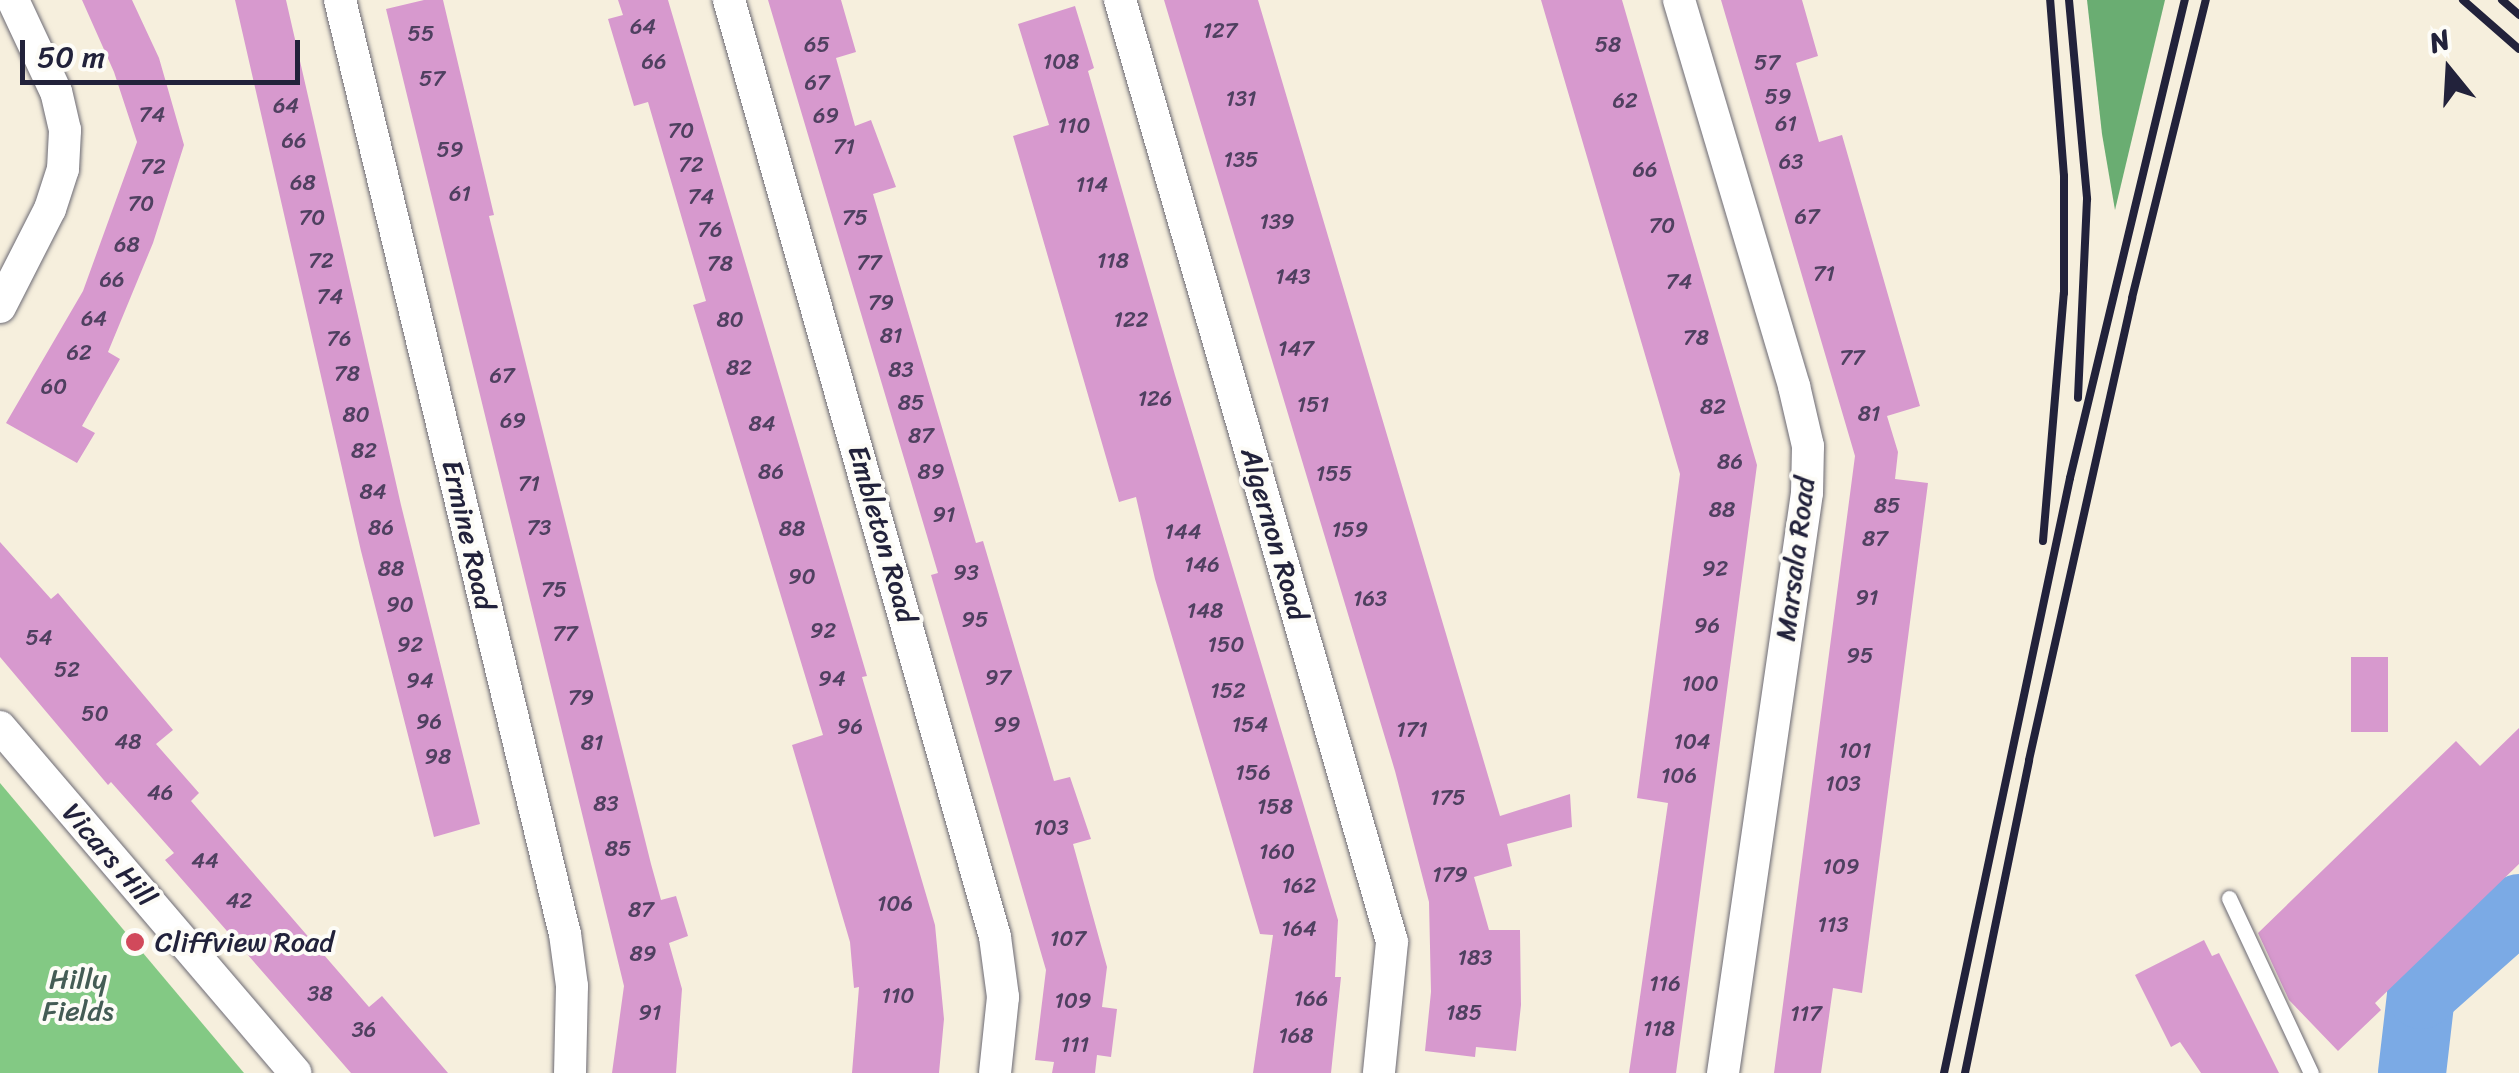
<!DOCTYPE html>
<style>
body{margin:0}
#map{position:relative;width:2519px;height:1073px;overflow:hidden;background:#f6efdd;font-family:Sriracha,sans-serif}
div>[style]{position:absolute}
.green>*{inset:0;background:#83c984}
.forest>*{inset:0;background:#6aad72}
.river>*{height:68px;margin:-34px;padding:0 34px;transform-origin:34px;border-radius:34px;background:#7baae5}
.building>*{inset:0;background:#d799ce;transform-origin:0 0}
.roads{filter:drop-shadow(0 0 2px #6c6a74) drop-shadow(0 0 2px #6c6a74)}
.lane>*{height:15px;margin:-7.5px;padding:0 7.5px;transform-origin:7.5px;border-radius:7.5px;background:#fff}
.street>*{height:32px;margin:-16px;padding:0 16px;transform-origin:16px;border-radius:16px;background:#fff}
.rail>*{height:8px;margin:-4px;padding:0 4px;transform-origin:4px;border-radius:4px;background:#22223b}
.dots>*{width:28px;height:28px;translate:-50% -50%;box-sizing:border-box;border:5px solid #fdfcf7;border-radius:50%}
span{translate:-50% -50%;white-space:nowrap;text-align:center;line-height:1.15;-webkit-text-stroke:8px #fdfcf7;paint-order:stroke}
.number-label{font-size:22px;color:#4f4060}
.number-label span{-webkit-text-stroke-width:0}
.street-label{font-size:28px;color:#22223b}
.poi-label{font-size:28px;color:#22223b}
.left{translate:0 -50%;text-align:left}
.park-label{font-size:28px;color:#445c55}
.north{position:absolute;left:2399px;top:20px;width:100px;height:100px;-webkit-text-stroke:8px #fdfcf7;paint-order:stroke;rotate:342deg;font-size:28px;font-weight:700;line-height:40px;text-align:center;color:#22223b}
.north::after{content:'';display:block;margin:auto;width:35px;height:45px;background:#22223b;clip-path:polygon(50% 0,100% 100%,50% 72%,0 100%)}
.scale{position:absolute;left:20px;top:40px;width:280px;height:45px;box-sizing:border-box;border:5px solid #22223b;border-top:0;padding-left:12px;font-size:30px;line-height:35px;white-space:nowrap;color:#22223b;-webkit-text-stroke:8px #fdfcf7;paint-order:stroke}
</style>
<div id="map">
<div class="green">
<div style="clip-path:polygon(0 783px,244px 1073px,0 1073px)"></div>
</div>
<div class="forest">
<div style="clip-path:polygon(2087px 0,2165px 0,2115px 210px,2102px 134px)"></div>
</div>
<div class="river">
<div style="left:2412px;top:1073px;width:79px;rotate:-83.4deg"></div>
<div style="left:2421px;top:995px;width:131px;rotate:-41.6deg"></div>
</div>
<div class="building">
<div style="clip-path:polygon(82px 0,132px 0,159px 58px,184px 145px,153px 243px,108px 352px,120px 359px,82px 426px,95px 433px,77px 463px,6px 423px,83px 291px,137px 142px,114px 72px)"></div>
<div style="clip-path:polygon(235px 0,286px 0,308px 96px,401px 505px,480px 824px,434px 837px,361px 551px)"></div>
<div style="clip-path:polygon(424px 0,443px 0,494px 215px,489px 216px,651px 864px,661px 900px,676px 896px,688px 936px,669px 943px,682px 989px,676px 1073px,612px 1073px,624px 986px,386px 9px)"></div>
<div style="clip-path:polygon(618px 0,668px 0,867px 676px,862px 677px,935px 925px,944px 1019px,939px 1073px,852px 1073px,859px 987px,854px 988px,850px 942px,792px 745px,823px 735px,693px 305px,706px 301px,648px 102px,634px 106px,608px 19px,623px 15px)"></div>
<div style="clip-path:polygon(768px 0,841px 0,856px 52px,836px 58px,855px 126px,871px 120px,896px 187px,873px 194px,959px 485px,976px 543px,983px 541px,1054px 781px,1070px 777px,1091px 839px,1073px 844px,1107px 967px,1102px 1007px,1117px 1009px,1111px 1057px,1097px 1055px,1095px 1073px,1052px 1073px,1054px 1062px,1035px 1060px,1046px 970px,931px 575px,938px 573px)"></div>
<div style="clip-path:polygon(1164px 0,1258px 0,1500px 816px,1570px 794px,1572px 827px,1507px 844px,1512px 866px,1474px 877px,1489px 930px,1520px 930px,1521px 1005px,1516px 1051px,1476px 1047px,1475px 1057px,1425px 1051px,1431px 992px,1429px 902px,1395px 771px)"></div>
<div style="clip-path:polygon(1541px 0,1622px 0,1757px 465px,1676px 1073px,1629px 1073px,1668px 803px,1637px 798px,1680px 474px)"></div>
<div style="clip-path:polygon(1721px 0,1802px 0,1818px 56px,1796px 63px,1808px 104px,1819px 142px,1842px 135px,1920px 406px,1887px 416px,1898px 452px,1895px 479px,1928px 483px,1862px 993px,1833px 988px,1821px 1073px,1774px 1073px,1855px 456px)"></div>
<div style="clip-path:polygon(1075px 6px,1094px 68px,1088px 71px,1175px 375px,1338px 920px,1335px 977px,1341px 977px,1331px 1073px,1253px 1073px,1273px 935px,1260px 934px,1155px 579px,1136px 497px,1119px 502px,1013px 136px,1049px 125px,1018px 24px)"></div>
<div style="clip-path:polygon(0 542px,51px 599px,58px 593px,173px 730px,156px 744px,199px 793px,191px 801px,369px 1007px,382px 996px,448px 1073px,351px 1073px,165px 860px,174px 853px,111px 782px,108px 785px,0 657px)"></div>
<div style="left:2351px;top:657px;width:37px;height:75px"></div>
<div style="clip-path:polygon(2519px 728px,2519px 864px,2375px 1003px,2381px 1010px,2338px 1051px,2289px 1000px,2258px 933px,2456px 741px,2480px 766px)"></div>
<div style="clip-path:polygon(2204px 940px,2212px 956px,2219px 953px,2279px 1073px,2201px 1073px,2180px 1042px,2171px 1047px,2135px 975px)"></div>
</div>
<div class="roads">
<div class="lane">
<div style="left:2229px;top:898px;width:193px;rotate:64.9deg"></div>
</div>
<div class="street">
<div style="left:340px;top:0;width:961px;rotate:76.46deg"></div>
<div style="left:565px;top:934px;width:52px;rotate:82.3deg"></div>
<div style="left:572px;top:986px;width:87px;rotate:91.3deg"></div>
<div style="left:729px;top:0;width:974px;rotate:74.15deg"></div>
<div style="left:995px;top:937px;width:61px;rotate:82.4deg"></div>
<div style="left:1003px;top:997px;width:76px;rotate:96deg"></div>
<div style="left:1120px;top:0;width:980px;rotate:73.89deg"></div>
<div style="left:1392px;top:942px;width:132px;rotate:95.7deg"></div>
<div style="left:1679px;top:0;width:403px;rotate:73.4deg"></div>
<div style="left:1794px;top:386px;width:62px;rotate:76.9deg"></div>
<div style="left:1808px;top:446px;width:47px;rotate:91.2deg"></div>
<div style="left:1807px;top:493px;width:586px;rotate:98.24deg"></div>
<div style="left:0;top:307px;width:110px;rotate:-63deg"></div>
<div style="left:50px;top:209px;width:42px;rotate:-72deg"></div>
<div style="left:63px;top:169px;width:39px;rotate:-87deg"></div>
<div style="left:65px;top:130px;width:39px;rotate:-103deg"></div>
<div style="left:56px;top:92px;width:102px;rotate:-115.1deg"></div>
<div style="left:0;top:727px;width:455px;rotate:49.5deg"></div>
</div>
</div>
<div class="rail">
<div style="left:2069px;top:0;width:200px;rotate:84.8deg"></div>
<div style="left:2087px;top:199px;width:199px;rotate:92.6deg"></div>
<div style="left:2463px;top:0;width:74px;rotate:41.2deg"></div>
<div style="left:2502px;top:0;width:23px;rotate:41deg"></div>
<div style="left:2043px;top:541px;width:249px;rotate:-85.2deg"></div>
<div style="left:2064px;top:293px;width:117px;rotate:-90deg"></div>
<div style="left:2064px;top:176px;width:177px;rotate:-94.5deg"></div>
<div style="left:1944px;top:1073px;width:608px;rotate:-78.04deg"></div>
<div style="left:2070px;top:478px;width:492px;rotate:-76.5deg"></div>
<div style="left:1965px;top:1073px;width:319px;rotate:-78.4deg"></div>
<div style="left:2029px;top:760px;width:473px;rotate:-77.4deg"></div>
<div style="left:2132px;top:298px;width:307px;rotate:-76.1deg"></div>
</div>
<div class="dots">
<div style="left:135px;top:942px;background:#d1495b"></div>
</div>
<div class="number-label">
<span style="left:643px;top:27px">64</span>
<span style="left:1220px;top:31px">127</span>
<span style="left:421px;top:34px">55</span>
<span style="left:817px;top:45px">65</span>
<span style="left:1608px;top:45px">58</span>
<span style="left:654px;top:62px">66</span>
<span style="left:1061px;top:62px">108</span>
<span style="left:1767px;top:63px">57</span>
<span style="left:432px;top:79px">57</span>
<span style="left:817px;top:83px">67</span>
<span style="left:1778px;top:97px">59</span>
<span style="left:1241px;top:99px">131</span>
<span style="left:1625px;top:101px">62</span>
<span style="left:286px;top:106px">64</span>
<span style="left:152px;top:115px">74</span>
<span style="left:826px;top:116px">69</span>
<span style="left:1786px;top:124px">61</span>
<span style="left:1074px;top:126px">110</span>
<span style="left:681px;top:131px">70</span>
<span style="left:294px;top:141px">66</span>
<span style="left:844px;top:147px">71</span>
<span style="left:450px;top:150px">59</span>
<span style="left:1241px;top:160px">135</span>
<span style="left:1791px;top:162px">63</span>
<span style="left:691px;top:165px">72</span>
<span style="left:153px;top:167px">72</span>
<span style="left:1645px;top:170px">66</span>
<span style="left:303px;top:183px">68</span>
<span style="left:1092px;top:185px">114</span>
<span style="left:460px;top:194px">61</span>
<span style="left:701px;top:197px">74</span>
<span style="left:141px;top:204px">70</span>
<span style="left:1807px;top:217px">67</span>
<span style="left:312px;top:218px">70</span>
<span style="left:855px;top:218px">75</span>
<span style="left:1277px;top:222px">139</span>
<span style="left:1662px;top:226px">70</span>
<span style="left:710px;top:230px">76</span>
<span style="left:127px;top:245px">68</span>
<span style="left:321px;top:261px">72</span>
<span style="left:1113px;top:261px">118</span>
<span style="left:869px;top:263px">77</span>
<span style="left:720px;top:264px">78</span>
<span style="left:1824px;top:274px">71</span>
<span style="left:1293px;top:277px">143</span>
<span style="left:112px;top:280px">66</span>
<span style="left:1679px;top:282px">74</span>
<span style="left:330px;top:297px">74</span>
<span style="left:881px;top:303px">79</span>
<span style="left:94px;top:319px">64</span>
<span style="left:730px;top:320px">80</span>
<span style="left:1131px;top:320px">122</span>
<span style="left:891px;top:336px">81</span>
<span style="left:1696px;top:338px">78</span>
<span style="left:339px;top:339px">76</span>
<span style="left:1296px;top:349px">147</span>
<span style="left:79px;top:353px">62</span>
<span style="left:1852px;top:358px">77</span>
<span style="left:739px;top:368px">82</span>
<span style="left:901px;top:370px">83</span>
<span style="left:347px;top:374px">78</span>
<span style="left:502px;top:376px">67</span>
<span style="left:54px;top:387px">60</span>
<span style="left:1155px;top:399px">126</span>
<span style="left:911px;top:403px">85</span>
<span style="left:1313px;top:405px">151</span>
<span style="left:1713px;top:407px">82</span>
<span style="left:1869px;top:414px">81</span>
<span style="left:356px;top:415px">80</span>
<span style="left:513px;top:421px">69</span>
<span style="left:762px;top:424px">84</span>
<span style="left:921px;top:436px">87</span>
<span style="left:364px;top:451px">82</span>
<span style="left:1730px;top:462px">86</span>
<span style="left:771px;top:472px">86</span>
<span style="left:931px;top:472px">89</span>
<span style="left:1334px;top:474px">155</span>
<span style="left:529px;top:484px">71</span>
<span style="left:373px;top:492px">84</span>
<span style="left:1887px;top:506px">85</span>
<span style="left:1722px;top:510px">88</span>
<span style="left:944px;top:515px">91</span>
<span style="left:381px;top:528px">86</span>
<span style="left:539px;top:528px">73</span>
<span style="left:792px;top:529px">88</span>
<span style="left:1350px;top:530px">159</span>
<span style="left:1183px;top:532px">144</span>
<span style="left:1875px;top:539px">87</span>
<span style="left:1202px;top:565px">146</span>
<span style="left:391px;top:569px">88</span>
<span style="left:1715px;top:569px">92</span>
<span style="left:966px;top:573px">93</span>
<span style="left:802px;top:577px">90</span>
<span style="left:554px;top:590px">75</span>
<span style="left:1867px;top:598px">91</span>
<span style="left:1370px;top:599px">163</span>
<span style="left:400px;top:605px">90</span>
<span style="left:1205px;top:611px">148</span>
<span style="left:975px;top:620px">95</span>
<span style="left:1707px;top:626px">96</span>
<span style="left:823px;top:631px">92</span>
<span style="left:565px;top:634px">77</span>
<span style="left:39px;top:638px">54</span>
<span style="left:410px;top:645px">92</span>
<span style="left:1226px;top:645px">150</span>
<span style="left:1860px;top:656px">95</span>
<span style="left:67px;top:670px">52</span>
<span style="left:998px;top:678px">97</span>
<span style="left:832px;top:679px">94</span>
<span style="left:420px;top:681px">94</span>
<span style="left:1700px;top:684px">100</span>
<span style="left:1228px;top:691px">152</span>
<span style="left:581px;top:698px">79</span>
<span style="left:95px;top:714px">50</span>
<span style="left:429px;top:722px">96</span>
<span style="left:1007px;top:725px">99</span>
<span style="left:1250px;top:725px">154</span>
<span style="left:850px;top:727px">96</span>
<span style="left:1412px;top:730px">171</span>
<span style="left:128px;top:742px">48</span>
<span style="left:1692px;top:742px">104</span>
<span style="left:592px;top:743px">81</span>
<span style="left:1855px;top:751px">101</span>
<span style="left:438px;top:757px">98</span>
<span style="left:1253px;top:773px">156</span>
<span style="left:1679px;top:776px">106</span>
<span style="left:1843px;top:784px">103</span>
<span style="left:160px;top:793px">46</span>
<span style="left:1448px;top:798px">175</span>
<span style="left:606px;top:804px">83</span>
<span style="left:1275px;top:807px">158</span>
<span style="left:1051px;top:828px">103</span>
<span style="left:618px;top:849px">85</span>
<span style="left:1277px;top:852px">160</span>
<span style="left:205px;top:861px">44</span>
<span style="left:1841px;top:867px">109</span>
<span style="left:1450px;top:875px">179</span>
<span style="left:1299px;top:886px">162</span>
<span style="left:239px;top:901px">42</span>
<span style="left:895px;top:904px">106</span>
<span style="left:641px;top:910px">87</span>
<span style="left:1833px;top:925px">113</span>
<span style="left:1299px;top:929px">164</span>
<span style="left:1068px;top:939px">107</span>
<span style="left:643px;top:954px">89</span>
<span style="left:1475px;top:958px">183</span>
<span style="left:1665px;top:984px">116</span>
<span style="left:320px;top:994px">38</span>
<span style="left:898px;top:996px">110</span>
<span style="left:1311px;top:999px">166</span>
<span style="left:1073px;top:1001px">109</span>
<span style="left:650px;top:1013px">91</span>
<span style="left:1464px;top:1013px">185</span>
<span style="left:1806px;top:1014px">117</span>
<span style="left:1659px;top:1029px">118</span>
<span style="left:364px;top:1030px">36</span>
<span style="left:1296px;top:1036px">168</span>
<span style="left:1075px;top:1045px">111</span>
</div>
<div class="street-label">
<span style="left:882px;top:534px;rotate:74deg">Embleton Road</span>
<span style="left:1274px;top:534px;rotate:74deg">Algernon Road</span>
<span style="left:468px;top:535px;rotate:77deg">Ermine Road</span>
<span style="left:1795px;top:559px;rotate:-83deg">Marsala Road</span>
<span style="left:109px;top:855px;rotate:49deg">Vicars Hill</span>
</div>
<div class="poi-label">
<span class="left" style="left:155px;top:942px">Cliffview Road</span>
</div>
<div class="park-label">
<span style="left:78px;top:995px">Hilly<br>Fields</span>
</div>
<div class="north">N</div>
<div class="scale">50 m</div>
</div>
